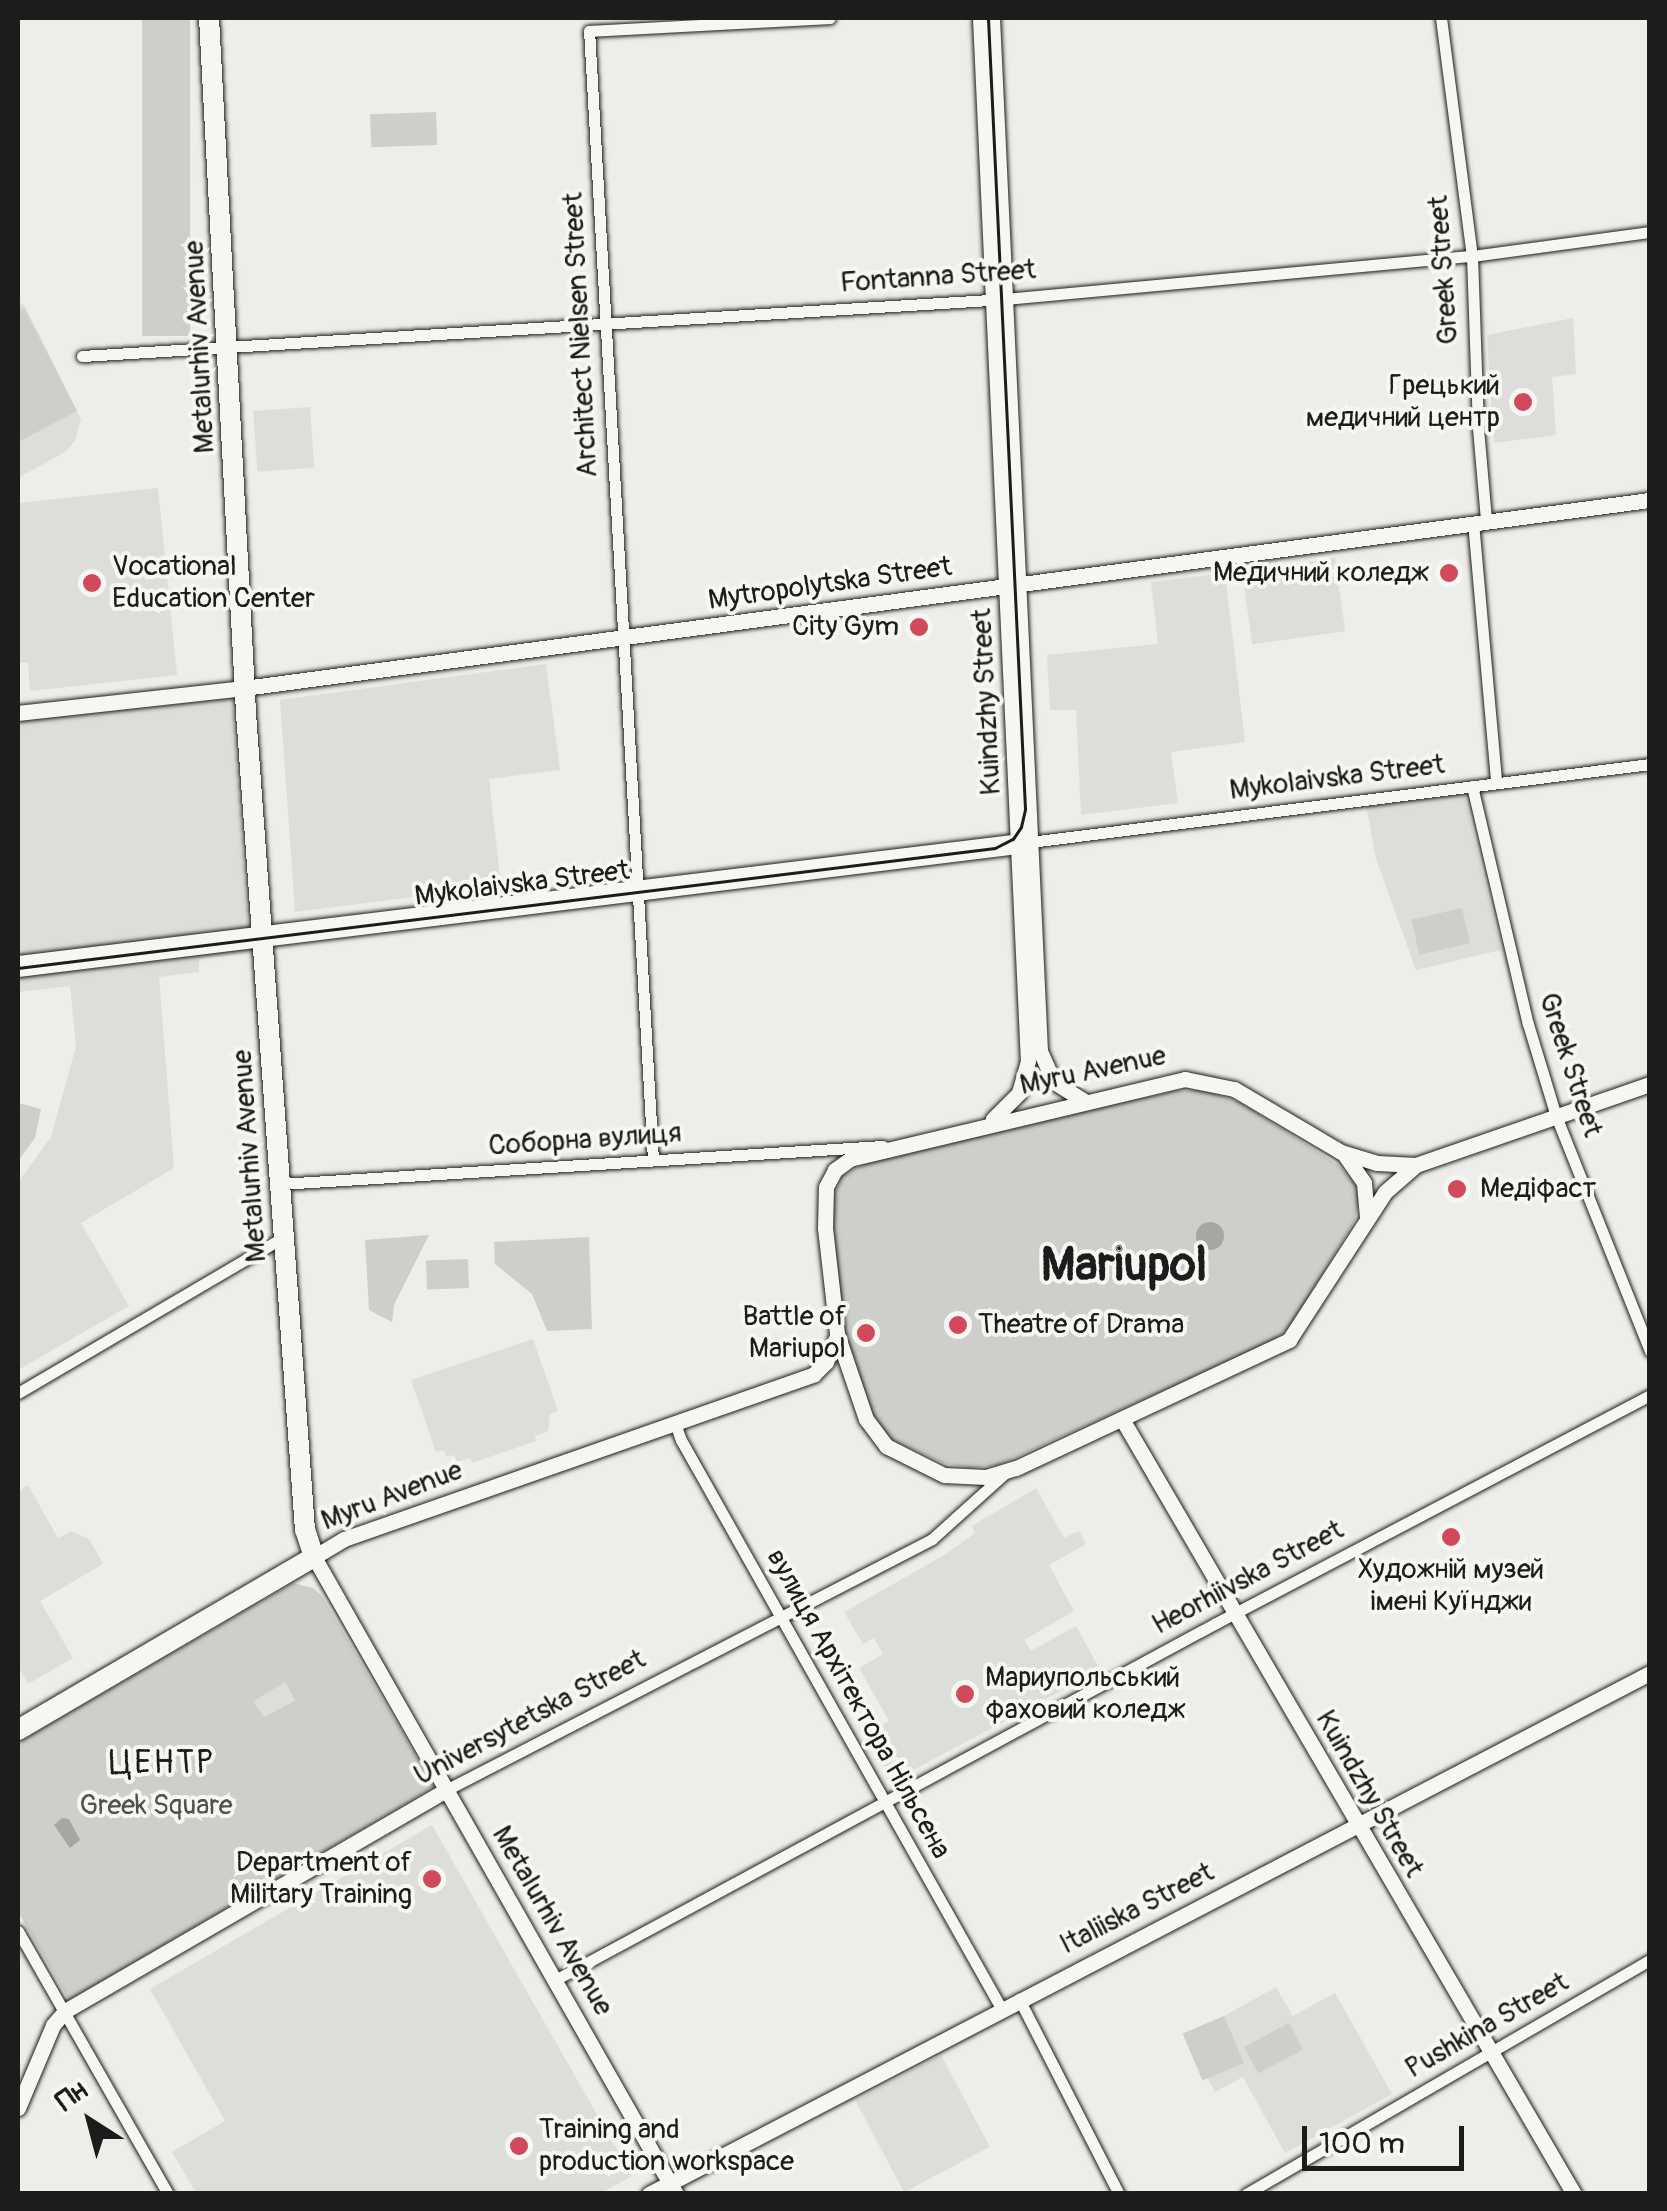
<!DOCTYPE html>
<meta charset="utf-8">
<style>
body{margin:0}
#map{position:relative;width:1667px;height:2211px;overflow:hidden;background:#edede9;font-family:Pangolin,sans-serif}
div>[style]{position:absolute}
.built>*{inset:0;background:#ddddda;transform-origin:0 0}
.green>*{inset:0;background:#cececb;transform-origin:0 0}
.water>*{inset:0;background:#a6a6a3}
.round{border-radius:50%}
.roads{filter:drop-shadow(0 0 2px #1c1c1c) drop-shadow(0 0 2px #1c1c1c)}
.street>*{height:11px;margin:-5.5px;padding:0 5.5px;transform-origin:5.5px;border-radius:5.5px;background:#f6f6f2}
.secondary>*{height:15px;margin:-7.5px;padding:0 7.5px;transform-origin:7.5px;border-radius:7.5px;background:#f6f6f2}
.highway>*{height:20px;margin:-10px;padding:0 10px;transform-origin:10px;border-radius:10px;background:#f6f6f2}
.tram>*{height:2.5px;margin:-1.25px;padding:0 1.25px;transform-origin:1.25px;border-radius:1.25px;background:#1c1c1c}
.dots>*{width:28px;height:28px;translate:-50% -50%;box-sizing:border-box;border:5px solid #f6f6f2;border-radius:50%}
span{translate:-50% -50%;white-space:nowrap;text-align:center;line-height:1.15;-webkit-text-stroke:8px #f6f6f2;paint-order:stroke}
.street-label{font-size:28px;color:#1c1c1c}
.poi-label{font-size:28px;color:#1c1c1c}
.right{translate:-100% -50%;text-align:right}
.left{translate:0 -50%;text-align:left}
.park-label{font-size:28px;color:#515151}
.quarter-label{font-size:32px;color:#1c1c1c;letter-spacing:2.5px}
.town-label{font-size:48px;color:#1c1c1c;font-weight:700}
.frame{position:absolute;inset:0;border:20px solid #1c1c1c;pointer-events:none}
.north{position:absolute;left:40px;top:2071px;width:100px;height:100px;-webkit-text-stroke:8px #f6f6f2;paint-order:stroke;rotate:324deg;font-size:28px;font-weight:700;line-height:40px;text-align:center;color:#1c1c1c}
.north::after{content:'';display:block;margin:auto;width:35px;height:45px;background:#1c1c1c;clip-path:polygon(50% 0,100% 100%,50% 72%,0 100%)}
.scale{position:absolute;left:1302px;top:2126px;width:162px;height:45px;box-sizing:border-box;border:5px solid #1c1c1c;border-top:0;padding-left:12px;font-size:30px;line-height:35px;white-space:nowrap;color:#1c1c1c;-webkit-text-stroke:8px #f6f6f2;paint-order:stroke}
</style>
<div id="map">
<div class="built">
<div style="clip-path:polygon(18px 301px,25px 306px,81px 419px,75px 441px,65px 452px,18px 478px)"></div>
<div style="clip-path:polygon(1573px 318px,1576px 374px,1552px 377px,1556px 435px,1494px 443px,1487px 335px)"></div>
<div style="left:310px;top:407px;width:61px;height:57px;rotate:86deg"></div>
<div style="clip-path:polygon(158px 488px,177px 675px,30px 691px,28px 663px,18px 663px,18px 503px)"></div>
<div style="left:1335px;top:558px;width:74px;height:94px;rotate:82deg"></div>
<div style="clip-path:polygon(1225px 573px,1245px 742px,1171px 752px,1178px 803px,1081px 815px,1076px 710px,1050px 710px,1047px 655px,1158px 644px,1151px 582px)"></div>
<div style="clip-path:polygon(546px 664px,560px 770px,489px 779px,501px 886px,295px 912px,280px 700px)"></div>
<div style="clip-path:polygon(232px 696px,250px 953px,199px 959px,199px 972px,159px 977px,174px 1168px,81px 1223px,129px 1306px,18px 1370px,18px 1182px,51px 1137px,76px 1046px,70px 986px,18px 992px,18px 720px)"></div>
<div style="clip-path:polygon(1464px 793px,1501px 950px,1416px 970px,1376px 859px,1366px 805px)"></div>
<div style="clip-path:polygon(533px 1339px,558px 1411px,550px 1414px,548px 1431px,535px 1436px,536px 1441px,472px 1463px,470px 1458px,457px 1462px,454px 1455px,446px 1457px,444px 1450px,436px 1452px,411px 1380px)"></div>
<div style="clip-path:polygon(28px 1485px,58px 1538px,71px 1531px,89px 1539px,103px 1564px,40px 1601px,73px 1658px,28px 1684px,18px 1666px,18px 1492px)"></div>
<div style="clip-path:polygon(1036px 1488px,1064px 1538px,1079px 1531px,1086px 1544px,1049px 1565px,1074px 1611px,1024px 1640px,1031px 1651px,1076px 1626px,1100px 1670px,893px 1781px,867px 1734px,889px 1721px,859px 1668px,883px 1654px,874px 1638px,863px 1644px,844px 1612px,946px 1554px,975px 1533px,972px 1526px)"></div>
<div style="left:285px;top:1682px;width:20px;height:36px;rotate:60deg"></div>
<div style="clip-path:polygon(432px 1825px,632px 2176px,599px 2194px,196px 2193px,172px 2152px,225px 2121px,150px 1989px)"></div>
<div style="clip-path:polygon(1276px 1987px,1293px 2016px,1335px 1993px,1392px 2094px,1285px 2153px,1243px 2077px,1215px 2092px,1185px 2038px)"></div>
<div style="left:941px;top:2055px;width:104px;height:97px;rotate:62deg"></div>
</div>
<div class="green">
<div style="left:142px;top:18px;width:48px;height:318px"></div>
<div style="left:436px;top:112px;width:33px;height:66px;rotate:88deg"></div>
<div style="clip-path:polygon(24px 308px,77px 411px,18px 442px,18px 311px)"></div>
<div style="left:1462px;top:908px;width:36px;height:52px;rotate:77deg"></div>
<div style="clip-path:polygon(1204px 1090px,1241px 1103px,1337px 1164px,1355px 1183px,1359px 1197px,1355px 1220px,1291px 1326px,1273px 1341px,998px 1465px,971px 1468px,943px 1463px,887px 1437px,875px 1423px,842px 1329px,832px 1201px,842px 1176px,877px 1157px,1175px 1091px)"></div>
<div style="clip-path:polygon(18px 1103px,41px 1109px,35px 1138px,18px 1161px)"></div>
<div style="clip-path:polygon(429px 1235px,394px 1305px,392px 1322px,369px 1310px,365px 1240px)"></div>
<div style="clip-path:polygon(589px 1237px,592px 1329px,547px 1331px,532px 1294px,495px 1264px,494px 1242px)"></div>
<div style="left:468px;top:1259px;width:29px;height:42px;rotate:88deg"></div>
<div style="clip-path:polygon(evenodd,293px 1583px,313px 1588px,322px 1596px,434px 1787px,69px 2000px,18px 1912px,18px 1743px,293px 1583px,285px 1682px,295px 1700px,264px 1717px,254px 1701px,285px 1682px)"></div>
<div style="left:1224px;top:2016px;width:51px;height:45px;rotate:67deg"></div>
<div style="left:1289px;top:2023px;width:30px;height:51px;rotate:62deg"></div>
</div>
<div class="water">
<div class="round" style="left:1196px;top:1222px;width:28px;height:28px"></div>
<div style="clip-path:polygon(62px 1818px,69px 1819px,80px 1840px,70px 1848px,54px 1825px)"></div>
</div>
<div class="roads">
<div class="street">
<div style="left:1441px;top:18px;width:240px;rotate:82.6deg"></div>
<div style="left:1472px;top:256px;width:172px;rotate:88deg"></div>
<div style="left:1478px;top:428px;width:92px;rotate:85deg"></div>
<div style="left:82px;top:356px;width:925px;rotate:-3.53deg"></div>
<div style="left:1005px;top:299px;width:469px;rotate:-5.3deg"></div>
<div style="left:1472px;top:256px;width:180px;rotate:-7.7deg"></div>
<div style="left:1473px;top:522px;width:261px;rotate:84.9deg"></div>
<div style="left:1472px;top:786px;width:244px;rotate:76.8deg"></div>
<div style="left:1528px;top:1024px;width:96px;rotate:73.1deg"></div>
<div style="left:1556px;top:1116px;width:253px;rotate:68.2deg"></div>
<div style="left:18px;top:961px;width:1010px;rotate:-6.94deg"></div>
<div style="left:18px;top:971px;width:1009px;rotate:-7.01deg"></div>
<div style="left:1019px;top:848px;width:13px;rotate:-29deg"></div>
<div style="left:1030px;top:842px;width:625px;rotate:-7.17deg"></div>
<div style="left:653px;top:1160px;width:1131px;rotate:-93.24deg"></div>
<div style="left:589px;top:31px;width:241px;rotate:-3.1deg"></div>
<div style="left:280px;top:1184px;width:604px;rotate:-3.61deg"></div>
<div style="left:18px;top:1393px;width:308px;rotate:-30.4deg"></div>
<div style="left:675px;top:1423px;width:18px;rotate:71deg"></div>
<div style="left:681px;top:1440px;width:652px;rotate:60.6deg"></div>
<div style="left:446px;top:1790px;width:547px;rotate:-27.31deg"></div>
<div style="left:932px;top:1539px;width:96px;rotate:-42deg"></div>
<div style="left:18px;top:1931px;width:303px;rotate:60.3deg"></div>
<div style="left:555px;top:1980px;width:751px;rotate:-28.37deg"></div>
<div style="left:1216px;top:1623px;width:490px;rotate:-27.7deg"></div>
<div style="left:1019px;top:1999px;width:219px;rotate:62.9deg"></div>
<div style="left:1246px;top:2194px;width:467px;rotate:-30.1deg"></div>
</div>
<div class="secondary">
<div style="left:980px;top:18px;width:1044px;rotate:87.37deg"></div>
<div style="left:1028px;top:1061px;width:33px;rotate:106deg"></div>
<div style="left:1019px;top:1093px;width:37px;rotate:135deg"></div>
<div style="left:992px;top:18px;width:1034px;rotate:87.34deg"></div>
<div style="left:1040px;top:1051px;width:34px;rotate:66deg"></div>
<div style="left:1054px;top:1082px;width:36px;rotate:32deg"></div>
<div style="left:18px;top:713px;width:227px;rotate:-6.3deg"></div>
<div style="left:244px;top:688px;width:1419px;rotate:-7.62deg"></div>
<div style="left:1344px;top:1154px;width:35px;rotate:55deg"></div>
<div style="left:1364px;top:1183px;width:35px;rotate:85deg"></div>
<div style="left:1416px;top:1165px;width:39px;rotate:-177deg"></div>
<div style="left:1377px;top:1163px;width:38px;rotate:-163deg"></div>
<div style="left:1341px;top:1152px;width:124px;rotate:-149.5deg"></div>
<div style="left:1234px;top:1089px;width:50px;rotate:-168.5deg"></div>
<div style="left:1185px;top:1079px;width:344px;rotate:166.6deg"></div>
<div style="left:850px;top:1159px;width:19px;rotate:144deg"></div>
<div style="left:835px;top:1170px;width:19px;rotate:118deg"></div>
<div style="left:826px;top:1187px;width:41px;rotate:91.4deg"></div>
<div style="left:825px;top:1228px;width:107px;rotate:83.5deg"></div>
<div style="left:837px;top:1334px;width:90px;rotate:71.2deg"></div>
<div style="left:866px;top:1419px;width:34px;rotate:53deg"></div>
<div style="left:886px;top:1446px;width:65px;rotate:26.6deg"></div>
<div style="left:944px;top:1475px;width:42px;rotate:2.7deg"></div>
<div style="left:986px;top:1477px;width:31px;rotate:-17deg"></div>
<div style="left:1016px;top:1468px;width:302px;rotate:-25.1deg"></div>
<div style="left:1289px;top:1340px;width:176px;rotate:-57deg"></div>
<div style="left:1385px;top:1192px;width:41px;rotate:-41.1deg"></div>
<div style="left:1416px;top:1165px;width:248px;rotate:-19.1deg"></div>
<div style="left:1122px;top:1419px;width:897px;rotate:59.75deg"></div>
<div style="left:18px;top:2108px;width:90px;rotate:-67.1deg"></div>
<div style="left:53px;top:2025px;width:18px;rotate:-49deg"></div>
<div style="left:65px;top:2011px;width:440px;rotate:-30.1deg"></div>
<div style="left:649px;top:2194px;width:1128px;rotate:-27.5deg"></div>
<div style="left:676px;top:2194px;width:733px;rotate:-119.61deg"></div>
<div style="left:314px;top:1557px;width:35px;rotate:-31deg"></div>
<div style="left:344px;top:1539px;width:498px;rotate:-19.3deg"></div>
<div style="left:814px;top:1374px;width:17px;rotate:-45deg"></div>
<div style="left:826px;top:1362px;width:26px;rotate:-67deg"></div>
</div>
<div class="highway">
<div style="left:18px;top:1730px;width:343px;rotate:-30.3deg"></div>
<div style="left:314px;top:1557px;width:28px;rotate:-108deg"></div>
<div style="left:305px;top:1530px;width:820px;rotate:-94.13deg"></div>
<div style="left:246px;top:712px;width:695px;rotate:-93.05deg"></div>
</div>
</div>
<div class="tram">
<div style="left:18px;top:968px;width:984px;rotate:-7deg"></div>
<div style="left:995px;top:848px;width:20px;rotate:-27deg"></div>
<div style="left:1013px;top:839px;width:14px;rotate:-56deg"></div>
<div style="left:1021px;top:827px;width:18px;rotate:-77deg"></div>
<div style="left:1025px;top:809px;width:792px;rotate:-92.68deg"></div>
</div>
<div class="dots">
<div style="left:1523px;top:402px;background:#d1495b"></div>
<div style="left:1449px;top:573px;background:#d1495b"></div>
<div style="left:92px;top:583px;background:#d1495b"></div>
<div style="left:919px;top:627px;background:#d1495b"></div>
<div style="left:1457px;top:1189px;background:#d1495b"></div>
<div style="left:958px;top:1325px;background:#d1495b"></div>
<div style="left:866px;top:1333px;background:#d1495b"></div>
<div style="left:1451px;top:1537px;background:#d1495b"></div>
<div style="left:965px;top:1694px;background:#d1495b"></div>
<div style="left:432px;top:1879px;background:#d1495b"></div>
<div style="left:519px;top:2146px;background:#d1495b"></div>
</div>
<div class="street-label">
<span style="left:1444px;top:270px;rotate:-94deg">Greek Street</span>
<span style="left:938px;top:277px;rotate:-4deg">Fontanna Street</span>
<span style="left:581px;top:335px;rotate:-93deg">Architect Nielsen Street</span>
<span style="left:200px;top:347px;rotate:-93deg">Metalurhiv Avenue</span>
<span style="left:830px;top:584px;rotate:-8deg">Mytropolytska Street</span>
<span style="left:987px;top:702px;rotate:-93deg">Kuindzhy Street</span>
<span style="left:1337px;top:778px;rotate:-7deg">Mykolaivska Street</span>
<span style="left:522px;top:884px;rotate:-7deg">Mykolaivska Street</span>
<span style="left:1570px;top:1065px;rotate:72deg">Greek Street</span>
<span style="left:1093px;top:1071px;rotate:-12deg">Myru Avenue</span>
<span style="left:585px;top:1140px;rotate:-4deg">Соборна вулиця</span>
<span style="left:250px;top:1156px;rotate:-94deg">Metalurhiv Avenue</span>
<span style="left:392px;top:1496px;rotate:-21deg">Myru Avenue</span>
<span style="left:1248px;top:1578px;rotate:-28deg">Heorhiivska Street</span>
<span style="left:858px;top:1704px;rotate:61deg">вулиця Архітектора Нільсена</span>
<span style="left:530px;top:1718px;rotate:-28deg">Universytetska Street</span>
<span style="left:1369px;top:1794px;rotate:60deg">Kuindzhy Street</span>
<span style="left:1137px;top:1909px;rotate:-27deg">Italiiska Street</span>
<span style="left:552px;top:1921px;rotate:60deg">Metalurhiv Avenue</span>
<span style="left:1487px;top:2026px;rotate:-30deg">Pushkina Street</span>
</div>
<div class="poi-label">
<span class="right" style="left:1500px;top:402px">Грецький<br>медичний центр</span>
<span class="left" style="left:112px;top:583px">Vocational<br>Education Center</span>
<span class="right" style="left:1429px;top:573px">Медичний коледж</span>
<span class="right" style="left:899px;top:627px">City Gym</span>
<span class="left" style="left:1480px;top:1189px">Медіфаст</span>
<span class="right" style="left:846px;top:1333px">Battle of<br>Mariupol</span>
<span class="left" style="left:978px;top:1325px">Theatre of Drama</span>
<span style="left:1451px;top:1586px">Художній музей<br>імені Куїнджи</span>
<span class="left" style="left:985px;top:1694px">Мариупольський<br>фаховий коледж</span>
<span class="right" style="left:412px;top:1879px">Department of<br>Military Training</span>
<span class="left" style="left:539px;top:2146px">Training and<br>production workspace</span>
</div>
<div class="park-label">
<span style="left:156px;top:1806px">Greek Square</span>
</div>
<div class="quarter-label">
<span style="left:162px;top:1763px">ЦЕНТР</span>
</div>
<div class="town-label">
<span style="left:1124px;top:1266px">Mariupol</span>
</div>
<div class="frame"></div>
<div class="north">Пн</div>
<div class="scale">100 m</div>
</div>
